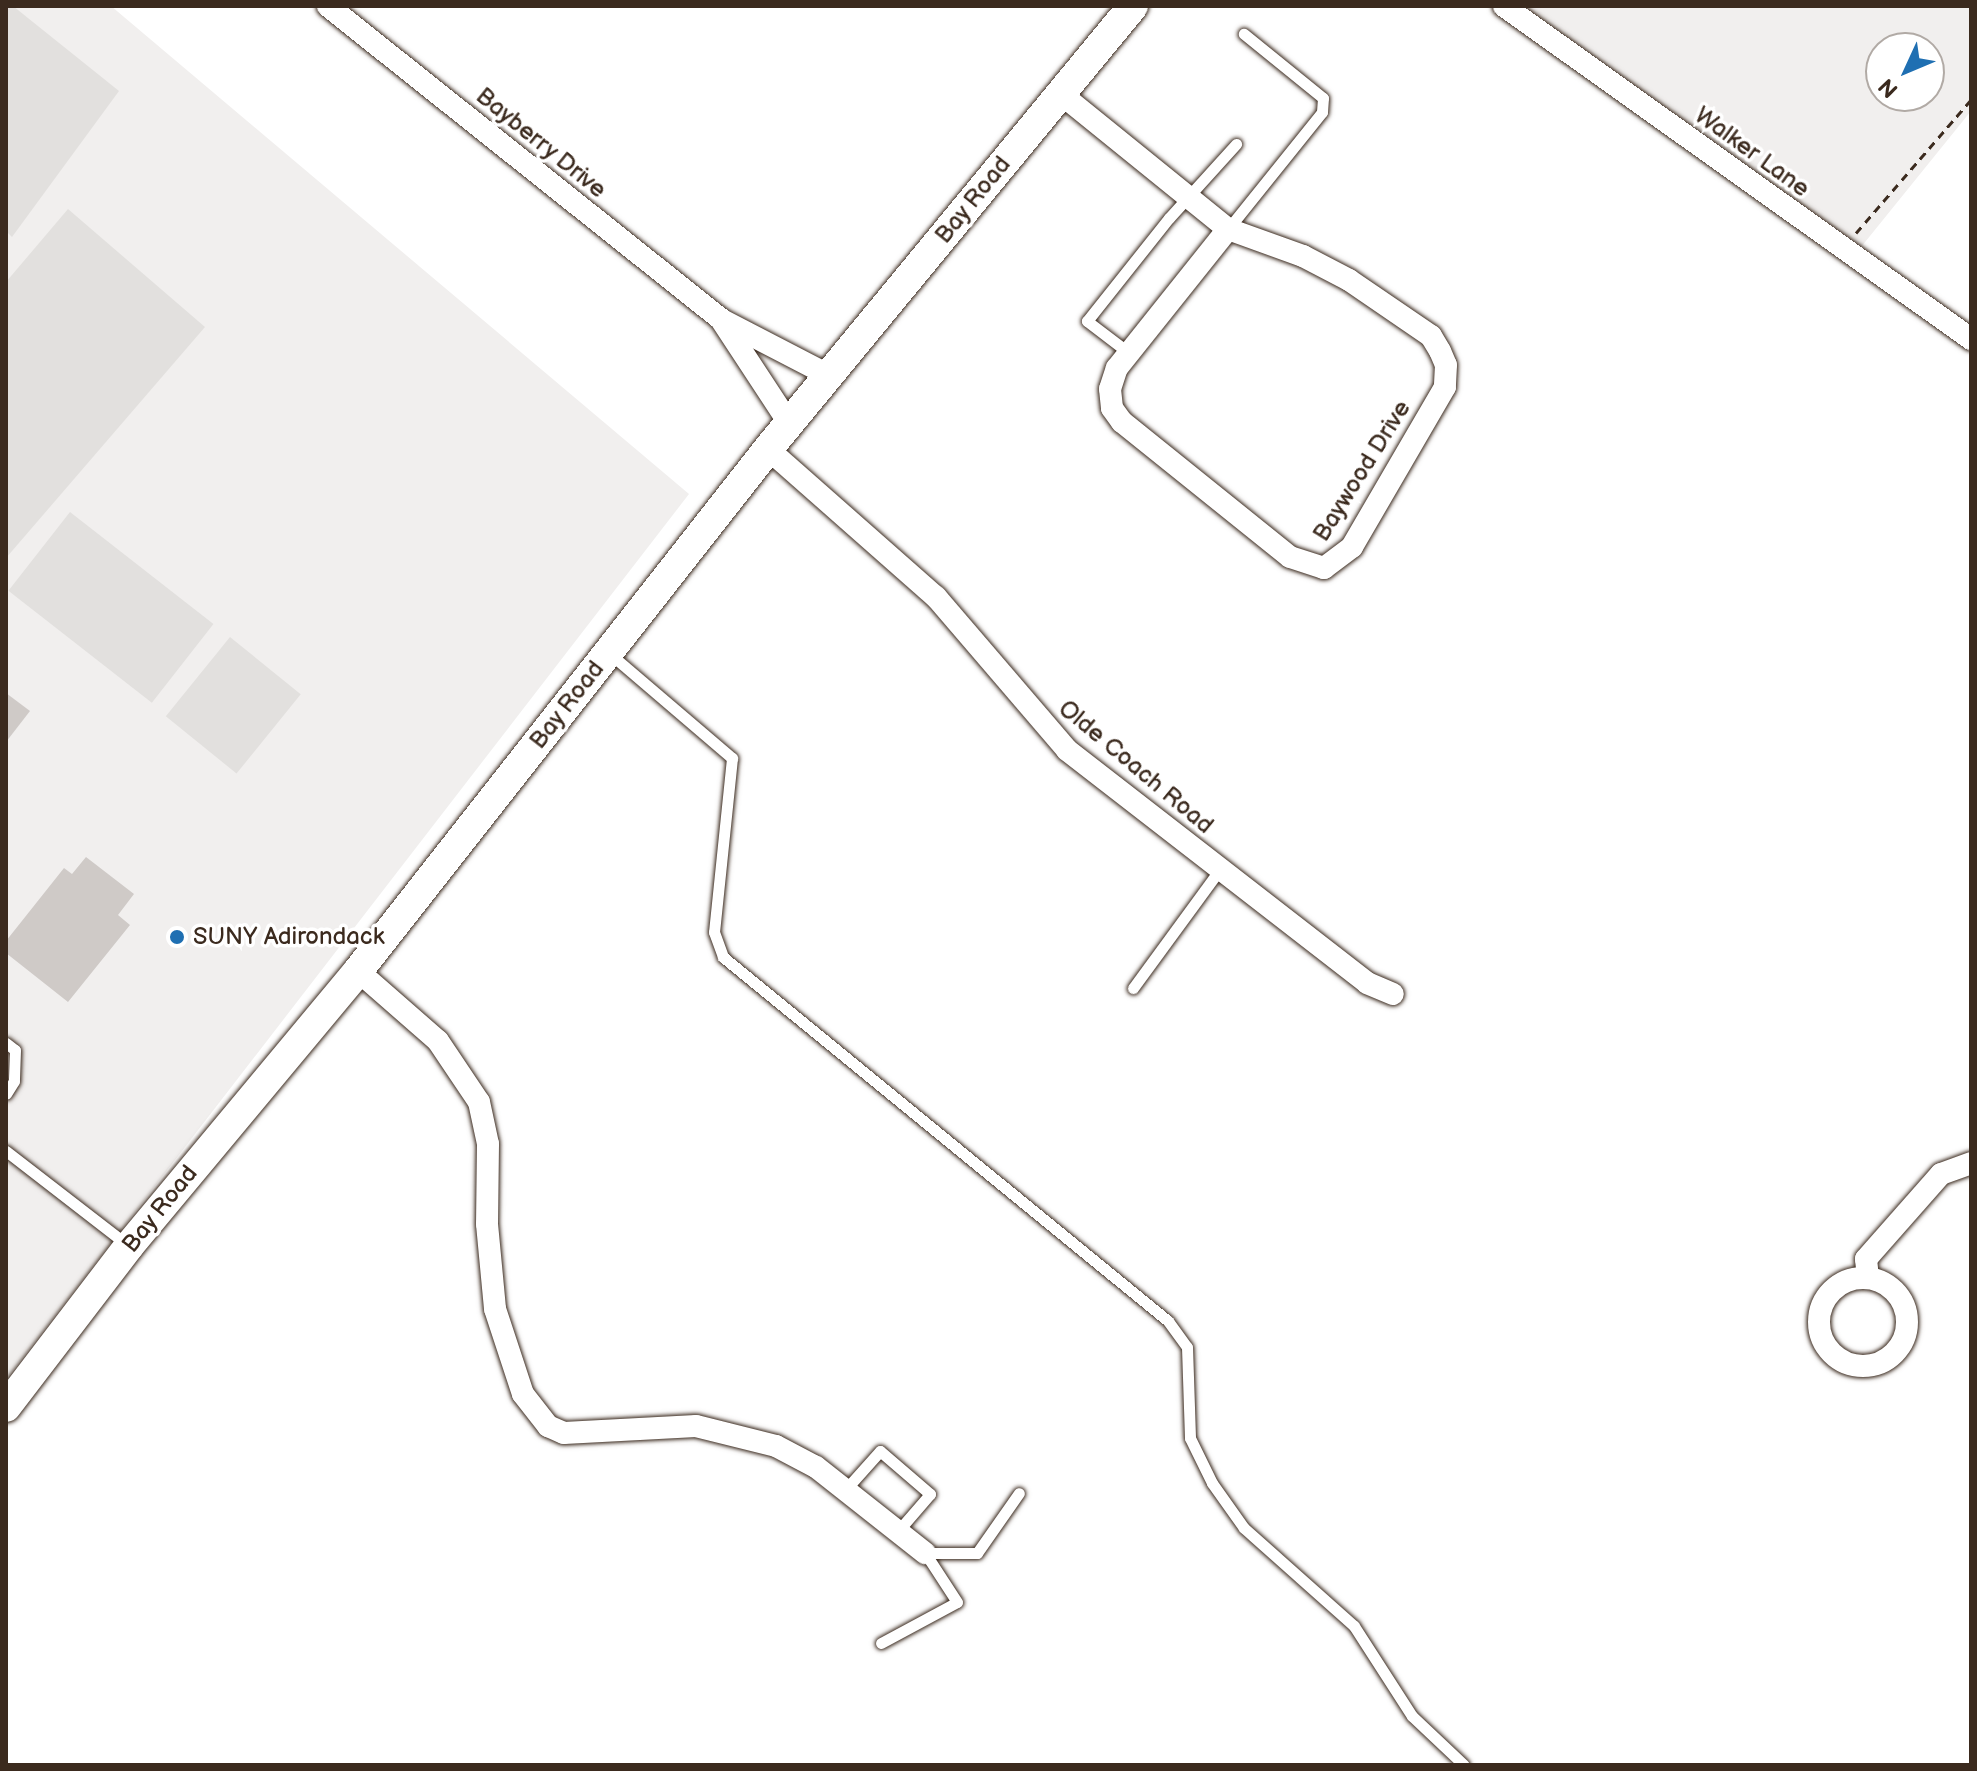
<!DOCTYPE html>
<style>
body{margin:0}
#map{position:relative;width:1977px;height:1771px;overflow:hidden;background:#fff;font-family:"Balsamiq Sans",sans-serif}
div>[style]{position:absolute}
.built>*{inset:0;background:#f1efee}
.green>*{inset:0;background:#e2e0de;transform-origin:0 0}
.building>*{inset:0;background:#cfcac7}
.path>*{height:3px;margin-top:-1.5px;transform-origin:0;background:repeating-linear-gradient(90deg,#3b2a1e 0 8px,transparent 0 14px)}
.roads{filter:drop-shadow(0 0 2px #3b2a1e) drop-shadow(0 0 2px #3b2a1e)}
.lane>*{height:11px;margin:-5.5px;padding:0 5.5px;transform-origin:5.5px;border-radius:5.5px;background:#fff}
.street>*{height:22px;margin:-11px;padding:0 11px;transform-origin:11px;border-radius:11px;background:#fff}
.street>.ring{margin:-11px;padding:0;box-sizing:content-box;background:none;border:22px solid #fff;border-radius:50%}
.secondary>*{height:30px;margin:-15px;padding:0 15px;transform-origin:15px;border-radius:15px;background:#fff}
.dots>*{width:22px;height:22px;translate:-50% -50%;box-sizing:border-box;border:4px solid #fff;border-radius:50%}
span{translate:-50% -50%;white-space:nowrap;text-align:center;line-height:1.15;-webkit-text-stroke:7px #fff;paint-order:stroke}
.street-label{font-size:24px;color:#3b2a1e}
.poi-label{font-size:24px;color:#3b2a1e}
.left{translate:0 -50%;text-align:left}
.frame{position:absolute;inset:0;border:8px solid #3b2a1e;pointer-events:none}
.north{position:absolute;left:1865px;top:32px;width:80px;height:80px;box-sizing:border-box;background:#fff;border:2px solid #b1aaa5;border-radius:50%;rotate:226deg;font-size:22px;font-weight:700;line-height:32px;text-align:center;color:#3b2a1e}
.north::after{content:'';display:block;margin:auto;width:28px;height:36px;background:#1f6fb2;clip-path:polygon(50% 0,100% 100%,50% 72%,0 100%)}
</style>
<div id="map">
<div class="built">
<div style="clip-path:polygon(6px 6px,111px 6px,689px 494px,6px 1379px)"></div>
<div style="clip-path:polygon(evenodd,1513px 6px,1971px 6px,1971px 111px,1853px 257px,1513px 6px,1881px 48px,1929px 48px,1929px 96px,1881px 96px,1881px 48px)"></div>
</div>
<div class="green">
<div style="clip-path:polygon(6px 6px,13px 6px,119px 91px,12px 237px,6px 231px)"></div>
<div style="clip-path:polygon(68px 209px,205px 327px,6px 558px,6px 282px)"></div>
<div style="left:70px;top:512px;width:182px;height:100px;rotate:38deg"></div>
<div style="left:230px;top:637px;width:91px;height:102px;rotate:39deg"></div>
</div>
<div class="building">
<div style="clip-path:polygon(6px 693px,30px 711px,6px 742px)"></div>
<div style="clip-path:polygon(86px 857px,134px 894px,118px 915px,130px 925px,68px 1002px,6px 953px,6px 941px,64px 868px,72px 874px)"></div>
</div>
<div class="path">
<div style="left:1856px;top:233px;width:176px;rotate:-49.2deg"></div>
</div>
<div class="roads">
<div class="lane">
<div style="left:1228px;top:229px;width:150px;rotate:-51.2deg"></div>
<div style="left:1322px;top:112px;width:14px;rotate:-86deg"></div>
<div style="left:1323px;top:98px;width:102px;rotate:-141deg"></div>
<div style="left:1129px;top:353px;width:53px;rotate:-142.7deg"></div>
<div style="left:1087px;top:321px;width:132px;rotate:-51.5deg"></div>
<div style="left:1169px;top:218px;width:100px;rotate:-47.8deg"></div>
<div style="left:609px;top:653px;width:162px;rotate:40.5deg"></div>
<div style="left:732px;top:758px;width:175px;rotate:95.9deg"></div>
<div style="left:714px;top:932px;width:27px;rotate:70deg"></div>
<div style="left:723px;top:957px;width:575px;rotate:39.28deg"></div>
<div style="left:1168px;top:1321px;width:32px;rotate:54deg"></div>
<div style="left:1187px;top:1347px;width:91px;rotate:88.1deg"></div>
<div style="left:1190px;top:1438px;width:50px;rotate:63.9deg"></div>
<div style="left:1212px;top:1483px;width:55px;rotate:54.6deg"></div>
<div style="left:1244px;top:1528px;width:147px;rotate:41.7deg"></div>
<div style="left:1354px;top:1626px;width:107px;rotate:57.2deg"></div>
<div style="left:1412px;top:1716px;width:71px;rotate:43.3deg"></div>
<div style="left:1133px;top:988px;width:147px;rotate:-53.8deg"></div>
<div style="left:6px;top:1043px;width:11px;rotate:38deg"></div>
<div style="left:15px;top:1050px;width:31px;rotate:92deg"></div>
<div style="left:14px;top:1081px;width:15px;rotate:122deg"></div>
<div style="left:6px;top:1151px;width:155px;rotate:37.7deg"></div>
<div style="left:846px;top:1489px;width:51px;rotate:-48.2deg"></div>
<div style="left:880px;top:1451px;width:66px;rotate:40.7deg"></div>
<div style="left:930px;top:1494px;width:49px;rotate:130.9deg"></div>
<div style="left:925px;top:1553px;width:52px"></div>
<div style="left:977px;top:1553px;width:73px;rotate:-55deg"></div>
<div style="left:881px;top:1643px;width:86px;rotate:-28.3deg"></div>
<div style="left:957px;top:1602px;width:59px;rotate:-123.1deg"></div>
</div>
<div class="street">
<div style="left:328px;top:6px;width:504px;rotate:38.55deg"></div>
<div style="left:722px;top:320px;width:119px;rotate:27.4deg"></div>
<div style="left:1504px;top:6px;width:574px;rotate:35.49deg"></div>
<div style="left:1061px;top:94px;width:215px;rotate:39deg"></div>
<div style="left:1228px;top:229px;width:80px;rotate:19.8deg"></div>
<div style="left:1303px;top:256px;width:52px;rotate:27.6deg"></div>
<div style="left:1349px;top:280px;width:99px;rotate:34.3deg"></div>
<div style="left:1431px;top:336px;width:17px;rotate:59deg"></div>
<div style="left:1440px;top:351px;width:15px;rotate:67deg"></div>
<div style="left:1446px;top:365px;width:22px;rotate:93deg"></div>
<div style="left:1445px;top:387px;width:185px;rotate:120.2deg"></div>
<div style="left:1352px;top:547px;width:35px;rotate:143deg"></div>
<div style="left:1324px;top:568px;width:36px;rotate:-162deg"></div>
<div style="left:1290px;top:557px;width:216px;rotate:-141.2deg"></div>
<div style="left:1122px;top:422px;width:17px;rotate:-126deg"></div>
<div style="left:1112px;top:408px;width:19px;rotate:-96deg"></div>
<div style="left:1110px;top:389px;width:22px;rotate:-72deg"></div>
<div style="left:1117px;top:368px;width:178px;rotate:-51.4deg"></div>
<div style="left:722px;top:321px;width:122px;rotate:56.7deg"></div>
<div style="left:768px;top:449px;width:224px;rotate:41.4deg"></div>
<div style="left:936px;top:597px;width:201px;rotate:49.4deg"></div>
<div style="left:1067px;top:750px;width:380px;rotate:37.8deg"></div>
<div style="left:1367px;top:983px;width:28px;rotate:23deg"></div>
<div style="left:358px;top:971px;width:106px;rotate:41.2deg"></div>
<div style="left:438px;top:1041px;width:73px;rotate:56.1deg"></div>
<div style="left:479px;top:1102px;width:43px;rotate:77.9deg"></div>
<div style="left:488px;top:1144px;width:80px;rotate:90.7deg"></div>
<div style="left:487px;top:1224px;width:85px;rotate:84.6deg"></div>
<div style="left:495px;top:1309px;width:89px;rotate:71.8deg"></div>
<div style="left:523px;top:1394px;width:41px;rotate:52deg"></div>
<div style="left:548px;top:1426px;width:17px;rotate:24deg"></div>
<div style="left:564px;top:1433px;width:132px;rotate:-3deg"></div>
<div style="left:696px;top:1426px;width:82px;rotate:14deg"></div>
<div style="left:776px;top:1446px;width:45px;rotate:27.7deg"></div>
<div style="left:816px;top:1467px;width:139px;rotate:38.3deg"></div>
<div style="left:1868px;top:1278px;width:19px;rotate:-96deg"></div>
<div style="left:1866px;top:1259px;width:113px;rotate:-48.6deg"></div>
<div style="left:1941px;top:1174px;width:32px;rotate:-20deg"></div>
<div class="ring" style="left:1819px;top:1278px;width:66px;height:66px"></div>
</div>
<div class="secondary">
<div style="left:6px;top:1407px;width:203px;rotate:-52.6deg"></div>
<div style="left:129px;top:1246px;width:358px;rotate:-50.2deg"></div>
<div style="left:358px;top:971px;width:664px;rotate:-51.85deg"></div>
<div style="left:768px;top:449px;width:574px;rotate:-50.51deg"></div>
</div>
</div>
<div class="dots">
<div style="left:177px;top:937px;background:#1f6fb2"></div>
</div>
<div class="street-label">
<span style="left:541px;top:143px;rotate:39deg">Bayberry Drive</span>
<span style="left:1752px;top:152px;rotate:36deg">Walker Lane</span>
<span style="left:973px;top:200px;rotate:-51deg">Bay Road</span>
<span style="left:1362px;top:471px;rotate:-58deg">Baywood Drive</span>
<span style="left:567px;top:705px;rotate:-52deg">Bay Road</span>
<span style="left:1136px;top:767px;rotate:40deg">Olde Coach Road</span>
<span style="left:160px;top:1209px;rotate:-51deg">Bay Road</span>
</div>
<div class="poi-label">
<span class="left" style="left:193px;top:937px">SUNY Adirondack</span>
</div>
<div class="frame"></div>
<div class="north">N</div>
</div>
